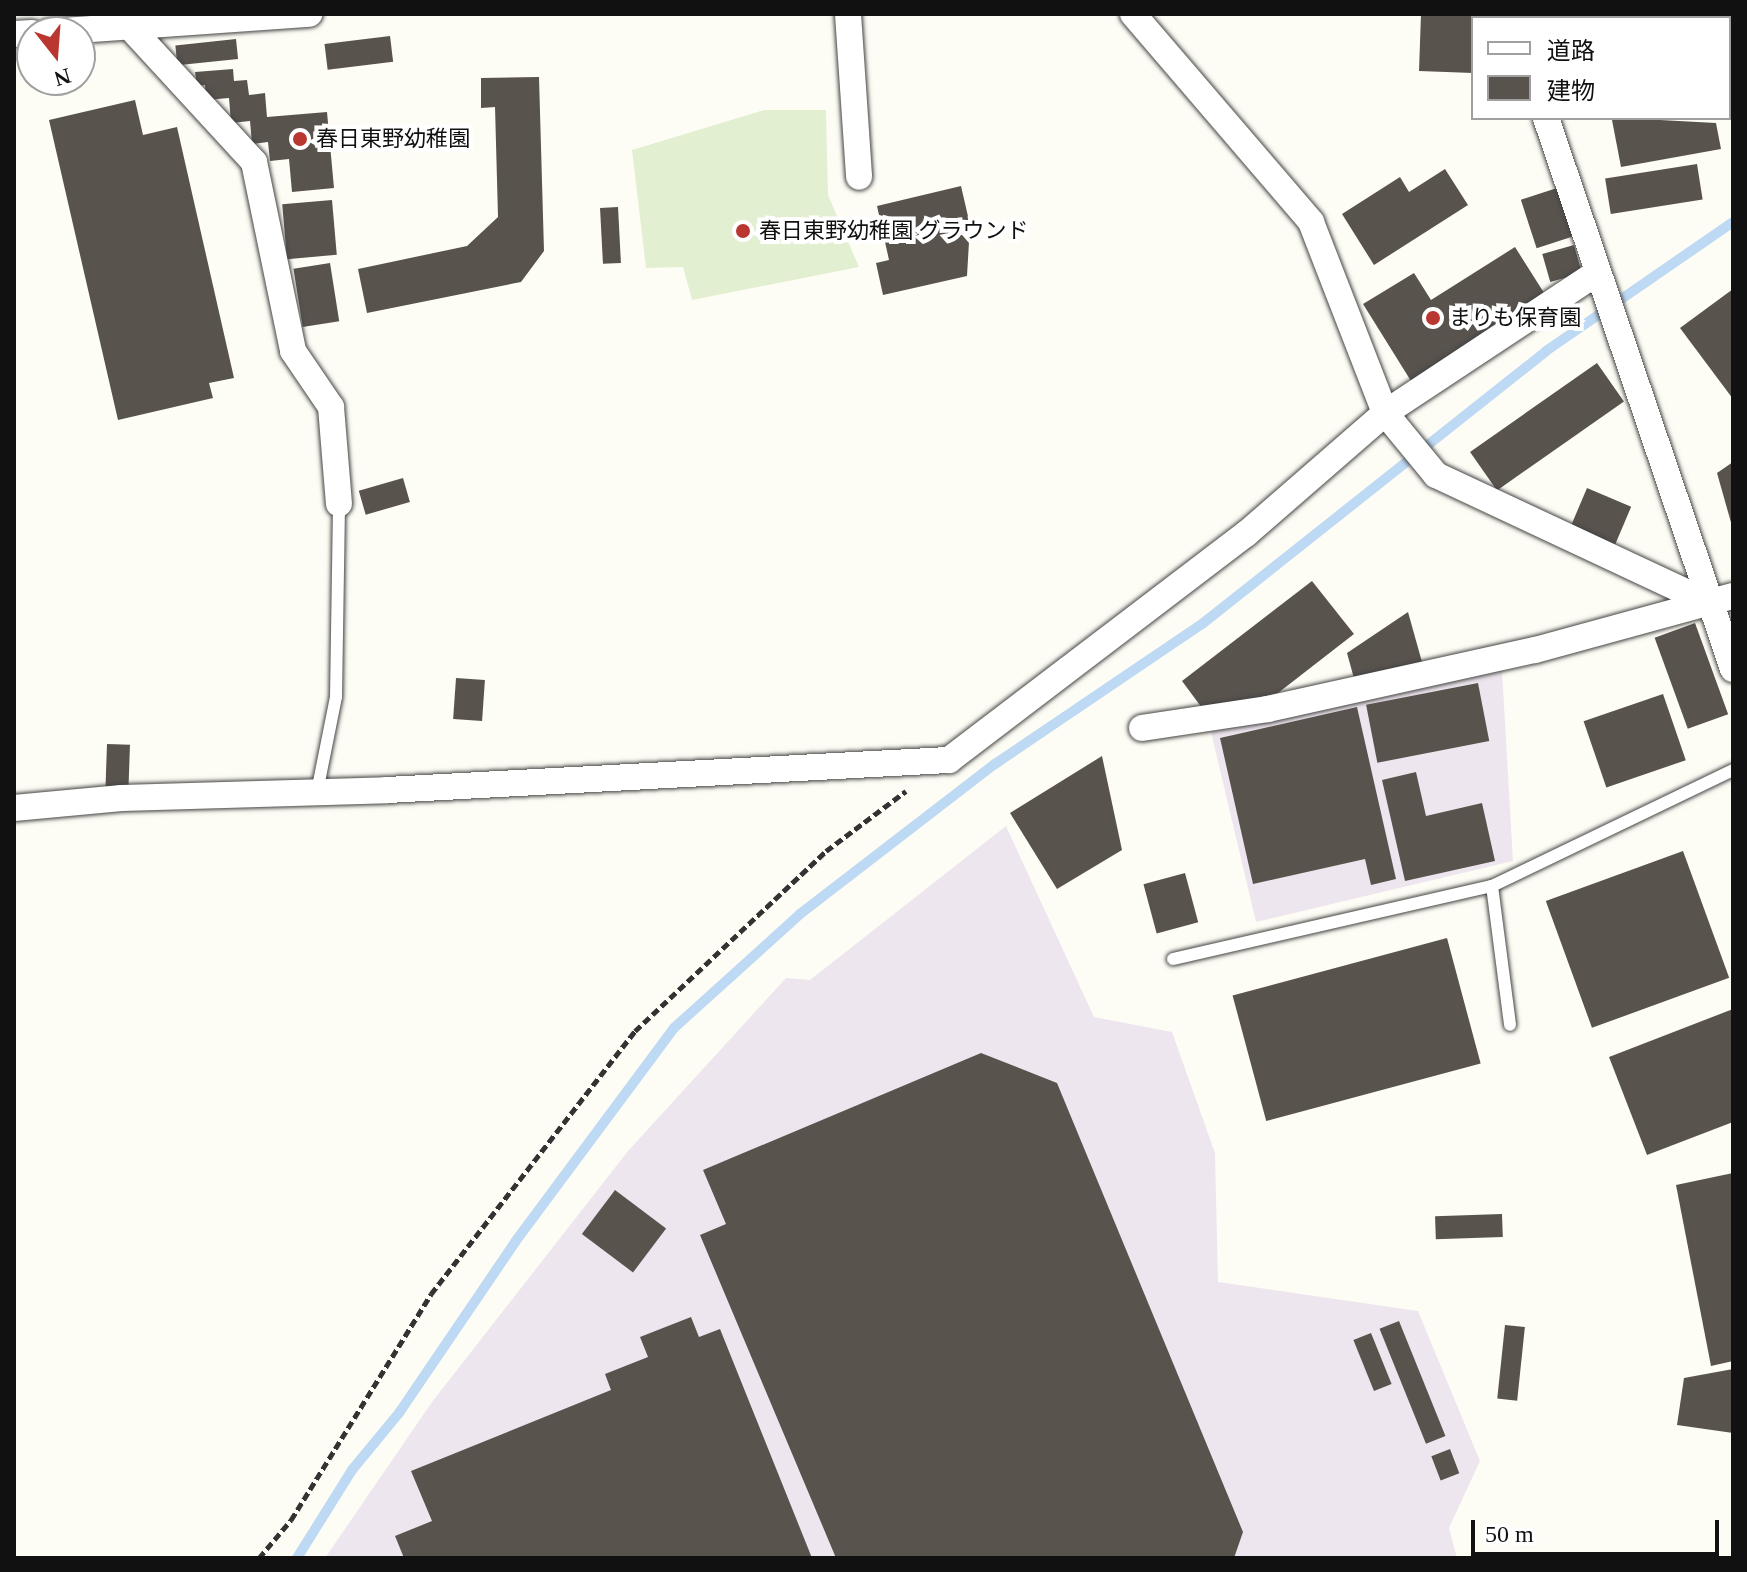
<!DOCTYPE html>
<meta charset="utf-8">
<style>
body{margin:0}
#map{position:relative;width:1747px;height:1572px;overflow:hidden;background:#fefdf5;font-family:"Times New Roman","Noto Sans JP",serif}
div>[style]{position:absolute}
.industrial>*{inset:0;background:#eee6ee}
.pitch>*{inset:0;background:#e2f0d1}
.stream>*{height:10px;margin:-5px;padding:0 5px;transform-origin:5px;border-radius:5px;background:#bdd9f3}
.building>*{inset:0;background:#59534e;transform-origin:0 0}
.path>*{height:5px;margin-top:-2.5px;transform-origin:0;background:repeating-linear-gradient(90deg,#333 0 8px,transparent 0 12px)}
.roads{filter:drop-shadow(0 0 2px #444) drop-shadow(0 0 2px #444)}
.service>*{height:12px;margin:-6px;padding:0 6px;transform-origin:6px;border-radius:6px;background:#fff}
.minor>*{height:26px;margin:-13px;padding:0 13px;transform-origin:13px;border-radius:13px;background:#fff}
.dots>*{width:22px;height:22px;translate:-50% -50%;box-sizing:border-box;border:4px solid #fff;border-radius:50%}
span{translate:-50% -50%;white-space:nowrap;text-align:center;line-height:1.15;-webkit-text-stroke:8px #fff;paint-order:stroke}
.poi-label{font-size:22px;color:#111}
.left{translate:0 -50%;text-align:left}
.frame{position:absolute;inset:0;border:16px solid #111;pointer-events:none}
.legend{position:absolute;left:1471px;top:16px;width:260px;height:104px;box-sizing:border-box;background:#fff;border:2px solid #a0a0a0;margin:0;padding:10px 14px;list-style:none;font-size:24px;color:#111}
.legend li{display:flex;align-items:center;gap:16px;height:40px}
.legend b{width:40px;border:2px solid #a0a0a0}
.north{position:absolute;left:16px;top:16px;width:80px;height:80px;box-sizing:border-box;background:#fff;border:2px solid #a0a0a0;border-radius:50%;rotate:163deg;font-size:22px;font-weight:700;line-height:32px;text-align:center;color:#111}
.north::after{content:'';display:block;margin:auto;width:28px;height:36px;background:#b93730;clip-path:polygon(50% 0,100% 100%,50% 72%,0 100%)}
.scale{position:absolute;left:1471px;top:1520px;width:248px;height:36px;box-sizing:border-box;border:4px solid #111;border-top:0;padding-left:10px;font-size:24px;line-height:28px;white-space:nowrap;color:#111;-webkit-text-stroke:6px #fff;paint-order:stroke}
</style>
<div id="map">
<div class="industrial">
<div style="clip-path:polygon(1502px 670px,1513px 861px,1256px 922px,1211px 732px)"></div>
<div style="clip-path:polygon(1006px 826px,1094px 1017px,1172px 1032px,1215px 1153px,1218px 1282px,1418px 1311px,1480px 1461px,1449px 1528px,1457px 1558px,325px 1558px,432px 1402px,628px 1151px,786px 978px,810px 980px)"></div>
</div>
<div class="pitch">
<div style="clip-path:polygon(764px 110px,826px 110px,828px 195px,859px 267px,692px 300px,683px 267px,646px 268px,632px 150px)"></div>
</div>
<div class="stream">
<div style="left:297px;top:1558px;width:104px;rotate:-58deg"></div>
<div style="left:352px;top:1470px;width:74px;rotate:-50.5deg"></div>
<div style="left:399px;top:1413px;width:207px;rotate:-55.8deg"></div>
<div style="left:515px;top:1242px;width:267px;rotate:-53.4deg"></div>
<div style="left:674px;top:1028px;width:170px;rotate:-42.1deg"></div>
<div style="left:800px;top:914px;width:246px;rotate:-37.6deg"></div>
<div style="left:995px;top:764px;width:250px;rotate:-34.1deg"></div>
<div style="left:1202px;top:624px;width:439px;rotate:-38.4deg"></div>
<div style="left:1546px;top:351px;width:227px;rotate:-34.6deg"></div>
</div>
<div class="building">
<div style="clip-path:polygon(1421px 14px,1498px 14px,1473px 18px,1473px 73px,1419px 71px)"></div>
<div style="left:1550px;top:14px;width:117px;height:4px"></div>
<div style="left:390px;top:36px;width:26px;height:66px;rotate:83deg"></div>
<div style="left:236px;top:39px;width:20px;height:61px;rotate:84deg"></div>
<div style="clip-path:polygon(233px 69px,234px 81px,247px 80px,249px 95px,265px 93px,267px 117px,327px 112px,334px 188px,292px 192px,289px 159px,270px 161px,268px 142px,252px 144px,250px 121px,231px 123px,229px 98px,206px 100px,205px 85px,197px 86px,195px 72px)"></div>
<div style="clip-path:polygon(539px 77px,544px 251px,521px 282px,367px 313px,358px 269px,467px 246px,498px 217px,495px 107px,481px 108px,481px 78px)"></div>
<div style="clip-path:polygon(135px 100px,143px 135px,177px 127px,234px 378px,209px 383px,213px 398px,118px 420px,49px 120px)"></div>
<div style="clip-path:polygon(1623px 118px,1716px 123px,1721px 149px,1621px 167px,1612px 120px)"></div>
<div style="left:1697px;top:164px;width:36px;height:93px;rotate:81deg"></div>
<div style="clip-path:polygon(1445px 169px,1468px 205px,1374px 265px,1342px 214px,1400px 177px,1409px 192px)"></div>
<div style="clip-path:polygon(961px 186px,970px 225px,967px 276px,883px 295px,876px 263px,889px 260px,877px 206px)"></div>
<div style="left:1557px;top:188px;width:51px;height:38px;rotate:72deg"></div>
<div style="left:332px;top:200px;width:55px;height:50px;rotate:85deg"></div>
<div style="left:618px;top:207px;width:56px;height:18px;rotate:87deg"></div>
<div style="left:1574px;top:245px;width:29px;height:33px;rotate:74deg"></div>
<div style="clip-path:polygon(1515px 247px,1546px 296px,1411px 381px,1363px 304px,1414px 273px,1431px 300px)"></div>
<div style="left:330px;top:263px;width:59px;height:37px;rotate:81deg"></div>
<div style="clip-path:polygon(1733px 289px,1733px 399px,1680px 328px)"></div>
<div style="left:1597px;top:363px;width:47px;height:155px;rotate:55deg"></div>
<div style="clip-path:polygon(1733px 462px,1733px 526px,1732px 526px,1717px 473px)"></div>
<div style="left:403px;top:478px;width:25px;height:46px;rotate:74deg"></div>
<div style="left:1587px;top:488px;width:48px;height:41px;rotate:23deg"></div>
<div style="clip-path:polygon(1312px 581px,1354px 634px,1278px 693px,1205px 712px,1182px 681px)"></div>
<div style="clip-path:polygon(1408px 612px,1422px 662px,1355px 682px,1347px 653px)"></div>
<div style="left:1695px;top:623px;width:97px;height:43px;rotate:70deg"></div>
<div style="left:456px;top:678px;width:29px;height:41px;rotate:4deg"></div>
<div style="left:1478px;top:683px;width:59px;height:114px;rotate:79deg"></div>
<div style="left:1663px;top:694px;width:70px;height:84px;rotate:71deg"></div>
<div style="clip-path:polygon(1357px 707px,1396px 879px,1371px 885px,1365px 859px,1253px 884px,1220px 738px)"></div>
<div style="left:107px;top:744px;width:23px;height:43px;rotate:2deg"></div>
<div style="clip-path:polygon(1102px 756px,1122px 850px,1057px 889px,1010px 813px)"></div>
<div style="clip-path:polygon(1416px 772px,1426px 816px,1482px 803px,1495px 861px,1405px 881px,1382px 780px)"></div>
<div style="left:1683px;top:851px;width:135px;height:146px;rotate:70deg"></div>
<div style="left:1185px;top:873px;width:51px;height:43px;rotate:75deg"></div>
<div style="left:1447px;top:938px;width:130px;height:222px;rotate:75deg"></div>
<div style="clip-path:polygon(1733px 1009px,1733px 1122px,1647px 1155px,1609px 1057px)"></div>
<div style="clip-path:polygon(981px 1053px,1057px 1083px,1243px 1532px,1234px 1558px,836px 1558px,700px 1235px,726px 1224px,703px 1170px)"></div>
<div style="clip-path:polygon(1733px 1173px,1733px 1361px,1711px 1366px,1676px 1185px)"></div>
<div style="left:615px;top:1190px;width:64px;height:55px;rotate:37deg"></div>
<div style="left:1502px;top:1214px;width:23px;height:67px;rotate:88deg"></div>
<div style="clip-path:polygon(691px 1317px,699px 1337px,720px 1329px,812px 1558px,404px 1558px,395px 1536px,432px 1521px,411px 1471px,611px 1390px,605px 1374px,648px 1357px,640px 1337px)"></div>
<div style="left:1399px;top:1321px;width:124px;height:21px;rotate:68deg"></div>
<div style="left:1505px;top:1325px;width:20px;height:74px;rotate:6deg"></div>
<div style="left:1371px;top:1333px;width:55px;height:19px;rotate:68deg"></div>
<div style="clip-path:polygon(1733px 1369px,1733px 1433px,1677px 1425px,1684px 1378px)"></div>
<div style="left:1450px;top:1449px;width:26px;height:20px;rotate:69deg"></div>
</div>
<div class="path">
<div style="left:259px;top:1558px;width:50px;rotate:-49.9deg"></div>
<div style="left:291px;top:1520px;width:266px;rotate:-58.2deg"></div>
<div style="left:431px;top:1294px;width:333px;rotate:-52.2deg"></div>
<div style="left:635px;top:1031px;width:262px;rotate:-43.3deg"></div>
<div style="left:826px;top:851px;width:100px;rotate:-36.9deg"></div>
</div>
<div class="roads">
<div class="service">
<div style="left:317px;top:792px;width:97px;rotate:-78.7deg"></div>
<div style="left:336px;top:697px;width:193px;rotate:-89.1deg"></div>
<div style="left:1492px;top:886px;width:140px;rotate:82.6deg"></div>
<div style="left:1173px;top:959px;width:327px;rotate:-12.9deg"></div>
<div style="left:1492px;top:886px;width:267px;rotate:-25.7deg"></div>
</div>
<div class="minor">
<div style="left:125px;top:14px;width:13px;rotate:72deg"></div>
<div style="left:129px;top:26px;width:185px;rotate:47.4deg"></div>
<div style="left:254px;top:162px;width:193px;rotate:78.3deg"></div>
<div style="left:293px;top:351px;width:68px;rotate:55.8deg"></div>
<div style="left:331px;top:407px;width:97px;rotate:85.3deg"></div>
<div style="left:848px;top:14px;width:163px;rotate:86.1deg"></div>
<div style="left:1133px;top:14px;width:274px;rotate:49.4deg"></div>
<div style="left:1311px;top:222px;width:205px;rotate:68.8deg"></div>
<div style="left:1385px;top:413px;width:80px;rotate:50.6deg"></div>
<div style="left:1436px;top:475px;width:302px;rotate:25.1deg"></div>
<div style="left:1512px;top:14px;width:4px;rotate:76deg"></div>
<div style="left:49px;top:32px;width:261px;rotate:-4deg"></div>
<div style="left:14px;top:34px;width:18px;rotate:-3deg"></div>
<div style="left:1546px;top:118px;width:582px;rotate:71.25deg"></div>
<div style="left:1142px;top:728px;width:127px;rotate:-8.6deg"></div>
<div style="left:1268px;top:709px;width:273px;rotate:-12.5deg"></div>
<div style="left:1535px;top:650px;width:205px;rotate:-15.3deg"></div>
<div style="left:14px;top:808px;width:108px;rotate:-5.3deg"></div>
<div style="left:122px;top:798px;width:265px;rotate:-1.7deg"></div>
<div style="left:387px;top:790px;width:563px;rotate:-3.06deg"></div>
<div style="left:949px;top:760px;width:373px;rotate:-37.3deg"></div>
<div style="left:1246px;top:534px;width:184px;rotate:-41deg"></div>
<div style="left:1385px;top:413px;width:255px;rotate:-33.5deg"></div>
</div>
</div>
<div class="dots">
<div style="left:300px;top:139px;background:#b93730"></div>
<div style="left:743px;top:231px;background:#b93730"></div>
<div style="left:1433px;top:318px;background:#b93730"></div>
</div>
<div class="poi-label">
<span class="left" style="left:316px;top:139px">春日東野幼稚園</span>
<span class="left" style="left:759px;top:231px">春日東野幼稚園 グラウンド</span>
<span class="left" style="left:1449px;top:318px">まりも保育園</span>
</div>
<div class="frame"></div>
<ul class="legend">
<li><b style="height:10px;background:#fff"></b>道路</li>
<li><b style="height:22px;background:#59534e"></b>建物</li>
</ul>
<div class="north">N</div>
<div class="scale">50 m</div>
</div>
